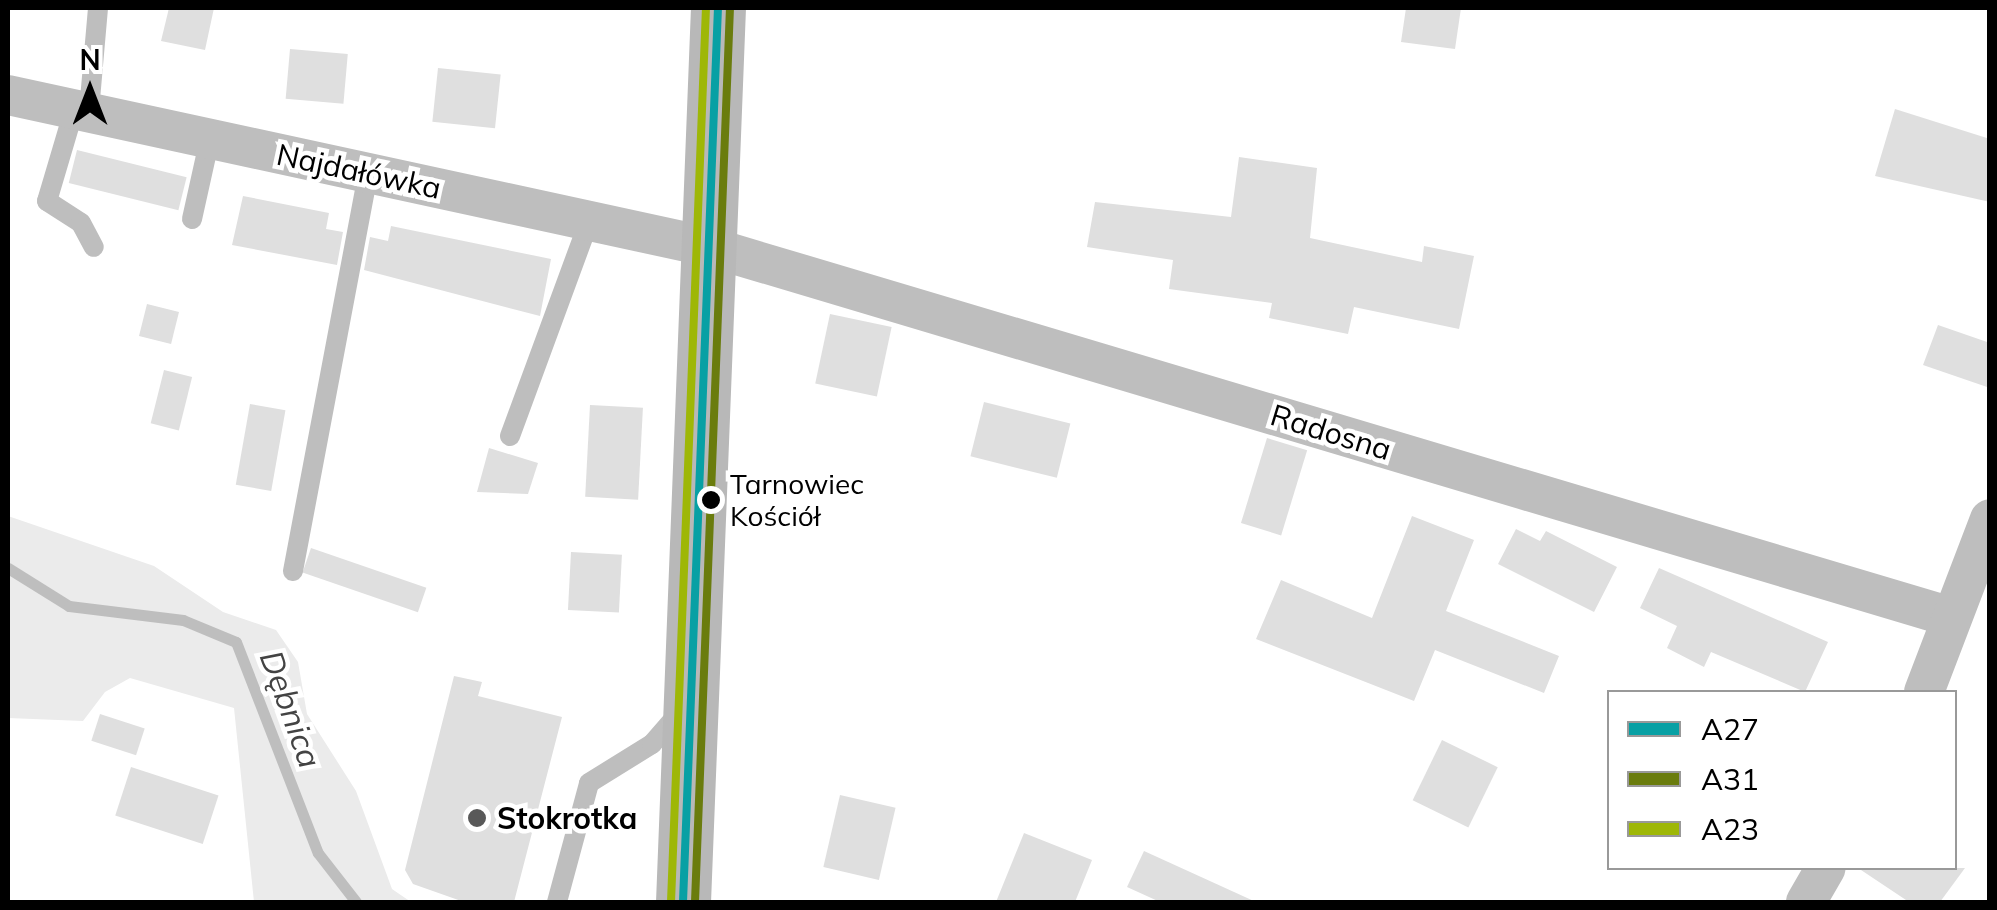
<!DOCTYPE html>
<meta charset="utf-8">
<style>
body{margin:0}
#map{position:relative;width:1997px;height:910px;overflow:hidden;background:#fff;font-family:Mulish,sans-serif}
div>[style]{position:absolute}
.green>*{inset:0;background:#ebebeb}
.stream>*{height:11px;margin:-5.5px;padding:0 5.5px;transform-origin:5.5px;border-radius:5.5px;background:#bebebe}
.building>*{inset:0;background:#dfdfdf;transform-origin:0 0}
.service>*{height:20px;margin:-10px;padding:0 10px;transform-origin:10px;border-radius:10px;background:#bebebe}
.minor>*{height:40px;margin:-20px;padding:0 20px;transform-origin:20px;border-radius:20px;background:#bebebe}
.secondary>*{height:55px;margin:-27.5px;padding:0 27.5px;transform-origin:27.5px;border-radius:27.5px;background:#b8b8b8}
.bus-1>*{height:8px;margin:-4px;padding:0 4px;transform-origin:4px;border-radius:4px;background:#08a0a4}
.bus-2>*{height:8px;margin:-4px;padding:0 4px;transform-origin:4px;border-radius:4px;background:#6a7c0d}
.bus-3>*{height:8px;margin:-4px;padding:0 4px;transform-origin:4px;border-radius:4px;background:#9eb707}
.dots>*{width:28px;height:28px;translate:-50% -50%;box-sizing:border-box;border:5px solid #fff;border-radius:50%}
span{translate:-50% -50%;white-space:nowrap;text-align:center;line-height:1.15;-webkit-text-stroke:9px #fff;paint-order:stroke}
.bus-label{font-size:28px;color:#000}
.left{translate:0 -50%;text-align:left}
.street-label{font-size:30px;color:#000}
.poi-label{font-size:30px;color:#000;font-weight:700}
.water-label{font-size:32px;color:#434343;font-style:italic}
.frame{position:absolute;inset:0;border:10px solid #000;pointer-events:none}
.legend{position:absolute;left:1607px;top:690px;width:350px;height:180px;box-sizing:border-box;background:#fff;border:2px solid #999;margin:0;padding:12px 18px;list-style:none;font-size:30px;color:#000}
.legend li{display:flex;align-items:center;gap:20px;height:50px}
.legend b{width:50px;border:2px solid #999}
.north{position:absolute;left:40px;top:40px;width:100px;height:100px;-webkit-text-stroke:8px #fff;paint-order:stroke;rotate:0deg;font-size:28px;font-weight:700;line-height:40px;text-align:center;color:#000}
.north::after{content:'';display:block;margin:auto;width:35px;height:45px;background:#000;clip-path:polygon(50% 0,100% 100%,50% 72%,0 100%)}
</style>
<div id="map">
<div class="green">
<div style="clip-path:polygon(8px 516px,154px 566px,223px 612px,276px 630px,298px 662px,307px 714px,356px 791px,392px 889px,411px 902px,254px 902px,234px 708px,130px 678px,105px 692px,83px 721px,8px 718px)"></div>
</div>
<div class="stream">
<div style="left:8px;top:568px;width:72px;rotate:31.9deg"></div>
<div style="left:69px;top:606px;width:115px;rotate:7deg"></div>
<div style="left:183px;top:620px;width:57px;rotate:22.5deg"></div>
<div style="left:236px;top:642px;width:226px;rotate:68.8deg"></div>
<div style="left:318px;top:853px;width:62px;rotate:52.2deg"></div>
</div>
<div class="building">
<div style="clip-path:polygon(169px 8px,214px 8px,205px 50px,161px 41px)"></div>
<div style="clip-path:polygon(1406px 8px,1461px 8px,1455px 49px,1401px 42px)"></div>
<div style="left:290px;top:49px;width:58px;height:50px;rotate:5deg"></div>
<div style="left:438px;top:68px;width:63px;height:54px;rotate:6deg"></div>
<div style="clip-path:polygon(1895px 109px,1990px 139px,1990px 202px,1875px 176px)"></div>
<div style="left:77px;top:150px;width:113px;height:34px;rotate:14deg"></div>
<div style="clip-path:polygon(1239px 157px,1317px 168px,1310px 238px,1422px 262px,1424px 246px,1474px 256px,1459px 329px,1354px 307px,1348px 334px,1269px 318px,1272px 303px,1169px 289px,1173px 260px,1087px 247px,1095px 202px,1231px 217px)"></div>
<div style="clip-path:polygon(243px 196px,329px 213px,326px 229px,343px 232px,337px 265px,232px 245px)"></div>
<div style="clip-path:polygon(391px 226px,551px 259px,540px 316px,364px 270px,370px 237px,388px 241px)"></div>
<div style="left:147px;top:304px;width:33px;height:33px;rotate:14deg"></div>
<div style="left:830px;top:314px;width:63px;height:71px;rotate:12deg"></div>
<div style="clip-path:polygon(1938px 325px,1990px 343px,1990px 388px,1923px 365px)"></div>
<div style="left:164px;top:370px;width:29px;height:55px;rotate:14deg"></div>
<div style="left:984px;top:402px;width:89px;height:56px;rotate:14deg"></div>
<div style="left:250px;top:404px;width:36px;height:82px;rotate:10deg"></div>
<div style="left:590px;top:405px;width:53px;height:92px;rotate:3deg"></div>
<div style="left:1267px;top:438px;width:42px;height:89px;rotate:17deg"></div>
<div style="clip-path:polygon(489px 448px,538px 463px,528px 494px,477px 492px)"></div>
<div style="clip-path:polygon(1412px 516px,1474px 540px,1446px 611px,1559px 656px,1544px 693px,1435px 650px,1414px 701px,1256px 639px,1281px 580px,1372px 618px)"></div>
<div style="clip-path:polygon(1516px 529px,1540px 541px,1546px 531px,1617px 567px,1594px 612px,1498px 564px)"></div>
<div style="left:311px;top:548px;width:122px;height:26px;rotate:19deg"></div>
<div style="left:571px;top:552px;width:51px;height:58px;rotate:3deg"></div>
<div style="clip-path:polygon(1659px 568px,1828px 642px,1805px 692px,1711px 652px,1704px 667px,1667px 648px,1677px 626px,1640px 608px)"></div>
<div style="clip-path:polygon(454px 676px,482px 682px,478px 696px,562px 717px,514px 902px,464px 902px,413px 884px,405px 870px)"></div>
<div style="left:100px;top:714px;width:47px;height:28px;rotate:18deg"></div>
<div style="left:1442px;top:740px;width:62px;height:67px;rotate:26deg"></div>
<div style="left:131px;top:767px;width:92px;height:51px;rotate:18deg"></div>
<div style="left:840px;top:795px;width:57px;height:74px;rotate:13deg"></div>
<div style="clip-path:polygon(1024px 833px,1092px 860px,1075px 902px,996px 902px)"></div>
<div style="clip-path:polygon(1144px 851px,1256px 902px,1160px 902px,1127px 887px)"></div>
<div style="clip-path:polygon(1858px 868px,1965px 868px,1940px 902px,1909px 902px)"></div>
</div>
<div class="service">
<div style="left:74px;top:110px;width:95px;rotate:106.5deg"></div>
<div style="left:47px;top:201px;width:40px;rotate:32.9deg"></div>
<div style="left:81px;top:223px;width:27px;rotate:62deg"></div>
<div style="left:89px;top:111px;width:103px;rotate:-85deg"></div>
<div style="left:192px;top:219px;width:83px;rotate:-77.5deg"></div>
<div style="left:510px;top:436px;width:229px;rotate:-69.8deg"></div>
<div style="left:293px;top:571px;width:405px;rotate:-79.3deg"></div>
<div style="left:557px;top:902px;width:123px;rotate:-74.9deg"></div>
<div style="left:589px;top:783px;width:74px;rotate:-31.8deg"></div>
<div style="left:652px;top:744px;width:40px;rotate:-49deg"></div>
</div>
<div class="minor">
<div style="left:8px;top:95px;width:718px;rotate:12.22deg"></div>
<div style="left:710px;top:247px;width:1295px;rotate:16.6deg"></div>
<div style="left:1924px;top:692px;width:185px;rotate:-69.1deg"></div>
<div style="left:1806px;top:902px;width:39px;rotate:-60deg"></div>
</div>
<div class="secondary">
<div style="left:683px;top:902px;width:895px;rotate:-87.76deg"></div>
</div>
<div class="bus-1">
<div style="left:683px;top:902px;width:895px;rotate:-87.76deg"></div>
</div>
<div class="bus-2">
<div style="left:695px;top:902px;width:895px;rotate:-87.76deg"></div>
</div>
<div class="bus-3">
<div style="left:671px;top:902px;width:895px;rotate:-87.76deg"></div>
</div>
<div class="dots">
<div style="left:711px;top:500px;background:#000"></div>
<div style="left:477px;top:818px;background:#595959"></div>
</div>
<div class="bus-label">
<span class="left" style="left:730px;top:500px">Tarnowiec<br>Kościół</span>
</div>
<div class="street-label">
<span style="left:359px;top:171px;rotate:12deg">Najdałówka</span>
<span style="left:1331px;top:432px;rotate:17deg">Radosna</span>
</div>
<div class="poi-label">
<span class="left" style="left:497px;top:818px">Stokrotka</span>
</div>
<div class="water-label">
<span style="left:291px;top:709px;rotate:70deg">Dębnica</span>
</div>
<div class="frame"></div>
<ul class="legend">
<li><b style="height:12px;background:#08a0a4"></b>A27</li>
<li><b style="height:12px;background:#6a7c0d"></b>A31</li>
<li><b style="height:12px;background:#9eb707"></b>A23</li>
</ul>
<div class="north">N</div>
</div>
